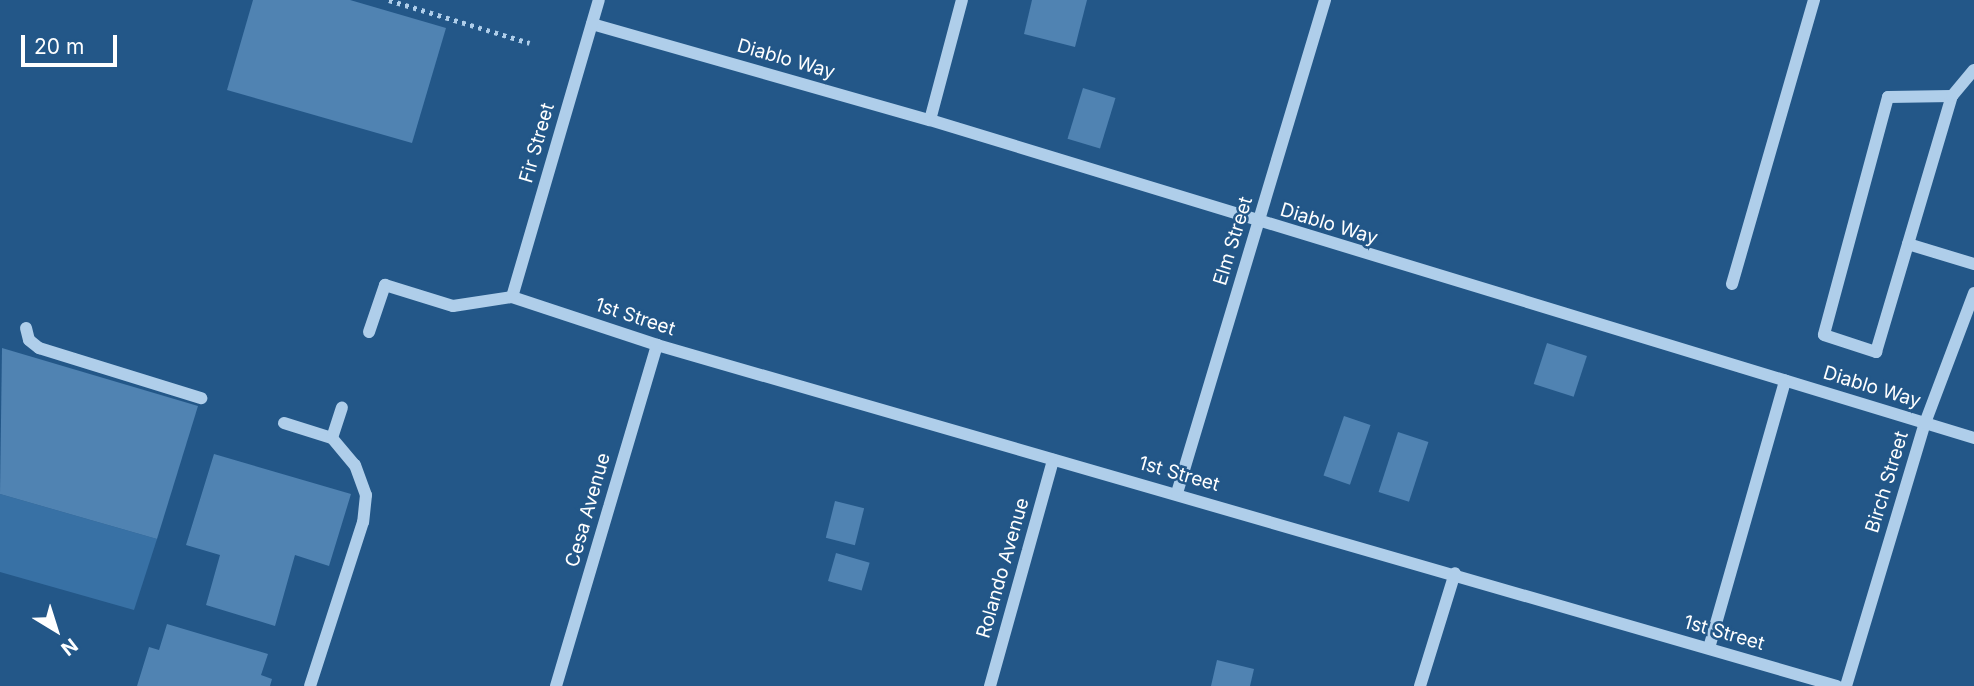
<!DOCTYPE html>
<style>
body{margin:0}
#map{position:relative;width:1974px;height:686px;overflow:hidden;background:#235788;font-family:Inter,sans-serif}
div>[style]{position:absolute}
.green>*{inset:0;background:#3871a5}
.building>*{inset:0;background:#5083b2;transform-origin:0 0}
.path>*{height:4.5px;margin-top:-2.25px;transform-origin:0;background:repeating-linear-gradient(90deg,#afceea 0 3.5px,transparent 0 8.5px)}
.minor>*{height:12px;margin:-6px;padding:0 6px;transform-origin:6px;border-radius:6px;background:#afceea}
span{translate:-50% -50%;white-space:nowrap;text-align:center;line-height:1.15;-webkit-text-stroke:5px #235788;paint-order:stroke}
.street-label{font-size:19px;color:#fff}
.north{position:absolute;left:21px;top:595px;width:70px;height:70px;-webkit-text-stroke:5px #235788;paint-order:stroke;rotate:142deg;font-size:19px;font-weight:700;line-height:28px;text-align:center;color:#fff}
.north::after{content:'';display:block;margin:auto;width:24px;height:32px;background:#fff;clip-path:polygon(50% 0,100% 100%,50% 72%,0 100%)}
.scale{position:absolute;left:21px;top:35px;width:96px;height:32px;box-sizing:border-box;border:4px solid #fff;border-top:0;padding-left:9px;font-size:21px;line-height:24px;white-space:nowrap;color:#fff;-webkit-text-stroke:5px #235788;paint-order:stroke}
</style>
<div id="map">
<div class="green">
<div style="clip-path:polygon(0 494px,157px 539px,134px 610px,0 572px)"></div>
</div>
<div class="building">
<div style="clip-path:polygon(253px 0,350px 0,446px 28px,412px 143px,227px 90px)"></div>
<div style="clip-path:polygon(1032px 0,1087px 0,1075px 47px,1024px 34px)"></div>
<div style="left:1083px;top:88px;width:34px;height:53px;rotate:17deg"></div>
<div style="left:1547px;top:343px;width:42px;height:43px;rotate:18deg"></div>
<div style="clip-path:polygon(2px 348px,198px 406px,157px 539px,0 494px)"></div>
<div style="left:1344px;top:416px;width:28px;height:63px;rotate:19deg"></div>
<div style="left:1398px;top:432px;width:32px;height:63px;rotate:18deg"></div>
<div style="clip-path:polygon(214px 454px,351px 494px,329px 566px,295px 555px,275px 626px,206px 605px,220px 555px,186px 545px)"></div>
<div style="left:835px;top:501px;width:30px;height:38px;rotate:14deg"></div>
<div style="left:836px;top:553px;width:35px;height:29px;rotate:16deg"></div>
<div style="clip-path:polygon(167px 624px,268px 654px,261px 675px,272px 679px,270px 686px,137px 686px,149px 647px,159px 650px)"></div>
<div style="clip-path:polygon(1217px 660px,1254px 669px,1250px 686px,1211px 686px)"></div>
</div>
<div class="path">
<div style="left:389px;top:0;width:147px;rotate:17deg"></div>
</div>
<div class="minor">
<div style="left:592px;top:24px;width:351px;rotate:15.9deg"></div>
<div style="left:930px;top:120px;width:1091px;rotate:16.94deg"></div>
<div style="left:1952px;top:96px;width:64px;rotate:179.1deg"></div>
<div style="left:1888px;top:97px;width:246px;rotate:105.1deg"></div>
<div style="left:1824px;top:335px;width:55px;rotate:18.1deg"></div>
<div style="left:1876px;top:352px;width:267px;rotate:-73.5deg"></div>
<div style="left:1952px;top:96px;width:34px;rotate:-50deg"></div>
<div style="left:930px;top:120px;width:124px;rotate:-75.1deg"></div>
<div style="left:1908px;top:244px;width:69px;rotate:16.9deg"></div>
<div style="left:1732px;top:284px;width:296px;rotate:-73.9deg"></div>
<div style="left:512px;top:297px;width:309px;rotate:-73.7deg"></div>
<div style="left:26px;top:328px;width:12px;rotate:76deg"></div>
<div style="left:29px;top:340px;width:13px;rotate:39deg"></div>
<div style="left:39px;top:348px;width:170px;rotate:17.2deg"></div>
<div style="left:369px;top:332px;width:50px;rotate:-71.2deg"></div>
<div style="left:385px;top:285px;width:71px;rotate:17.2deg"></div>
<div style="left:453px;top:306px;width:60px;rotate:-8.7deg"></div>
<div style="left:512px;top:297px;width:153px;rotate:18.3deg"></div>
<div style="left:657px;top:345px;width:1228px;rotate:16.12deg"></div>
<div style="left:284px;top:423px;width:50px;rotate:17.4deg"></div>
<div style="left:332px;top:438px;width:35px;rotate:50deg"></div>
<div style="left:355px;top:465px;width:32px;rotate:70deg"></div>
<div style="left:366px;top:495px;width:27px;rotate:96deg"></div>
<div style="left:363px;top:522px;width:172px;rotate:107.9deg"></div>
<div style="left:332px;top:438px;width:32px;rotate:-72deg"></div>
<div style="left:1177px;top:493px;width:515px;rotate:-73.29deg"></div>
<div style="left:1709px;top:648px;width:278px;rotate:-74.1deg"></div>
<div style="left:556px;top:686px;width:356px;rotate:-73.5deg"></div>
<div style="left:990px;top:686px;width:235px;rotate:-74.4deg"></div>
<div style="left:1420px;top:686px;width:118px;rotate:-72.8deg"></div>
<div style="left:1846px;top:686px;width:275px;rotate:-73.3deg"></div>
<div style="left:1925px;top:423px;width:139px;rotate:-69.3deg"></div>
</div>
<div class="street-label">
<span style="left:786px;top:59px;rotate:16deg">Diablo Way</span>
<span style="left:537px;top:143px;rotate:-74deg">Fir Street</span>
<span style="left:1329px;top:224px;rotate:17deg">Diablo Way</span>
<span style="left:1233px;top:241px;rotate:-73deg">Elm Street</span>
<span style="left:635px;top:317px;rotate:18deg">1st Street</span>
<span style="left:1872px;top:387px;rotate:17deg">Diablo Way</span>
<span style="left:1179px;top:474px;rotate:16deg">1st Street</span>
<span style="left:1887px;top:482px;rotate:-73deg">Birch Street</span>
<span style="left:588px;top:510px;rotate:-74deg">Cesa Avenue</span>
<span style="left:1003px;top:568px;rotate:-74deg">Rolando Avenue</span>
<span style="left:1724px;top:633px;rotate:16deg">1st Street</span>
</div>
<div class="north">N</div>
<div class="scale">20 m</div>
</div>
